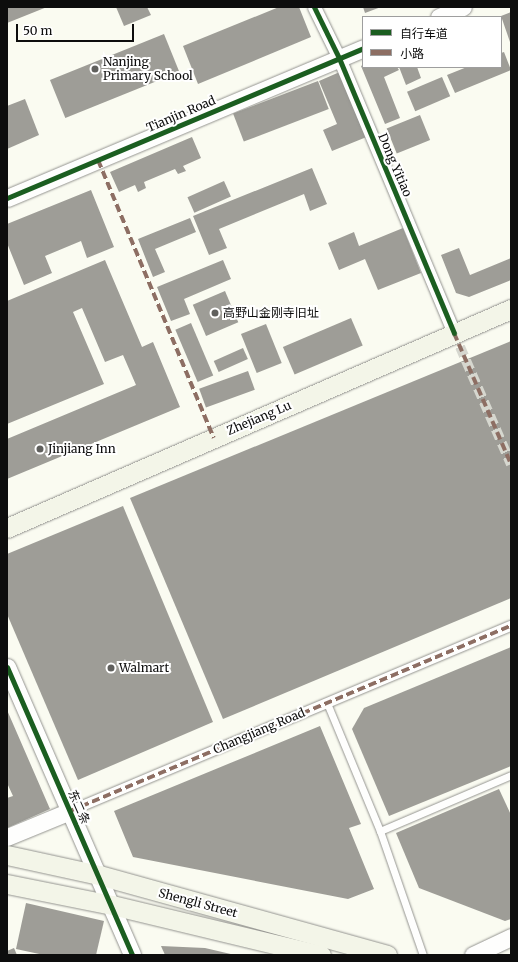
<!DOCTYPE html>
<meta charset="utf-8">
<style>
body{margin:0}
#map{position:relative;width:518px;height:962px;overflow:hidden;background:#fafbf1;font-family:Merriweather,"Noto Sans SC",serif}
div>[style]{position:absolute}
.building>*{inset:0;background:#9e9d97;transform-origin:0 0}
.pedestrian-tunnel>*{height:10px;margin-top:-5px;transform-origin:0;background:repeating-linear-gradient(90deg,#d6d7cf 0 10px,transparent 0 15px)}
.roads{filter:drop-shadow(0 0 1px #949490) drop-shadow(0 0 1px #949490)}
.service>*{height:7px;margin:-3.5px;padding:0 3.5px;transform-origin:3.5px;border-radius:3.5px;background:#fefefd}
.pedestrian>*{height:10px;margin:-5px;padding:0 5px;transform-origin:5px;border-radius:5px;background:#fefefd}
.minor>*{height:13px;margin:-6.5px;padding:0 6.5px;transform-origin:6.5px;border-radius:6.5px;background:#fefefd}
.tertiary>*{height:17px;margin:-8.5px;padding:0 8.5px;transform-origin:8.5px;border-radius:8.5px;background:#fefefd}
.secondary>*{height:19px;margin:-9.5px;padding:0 9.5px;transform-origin:9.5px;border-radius:9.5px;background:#f3f5e8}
.quiet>*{height:4px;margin-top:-2px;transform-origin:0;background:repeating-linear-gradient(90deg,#8d6e63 0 8px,transparent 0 12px)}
.cycleway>*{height:5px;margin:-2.5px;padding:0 2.5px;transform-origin:2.5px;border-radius:2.5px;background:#1b5e20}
.dots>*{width:11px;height:11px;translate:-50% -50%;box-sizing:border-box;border:2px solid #fff;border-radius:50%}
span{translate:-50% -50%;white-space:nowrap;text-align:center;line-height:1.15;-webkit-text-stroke:4px #fff;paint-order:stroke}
.poi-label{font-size:12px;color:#0d0d0d}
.left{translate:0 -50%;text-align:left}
.street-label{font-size:12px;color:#0d0d0d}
.frame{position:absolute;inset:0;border:8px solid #0d0d0d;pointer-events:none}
.legend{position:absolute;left:362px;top:16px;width:140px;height:52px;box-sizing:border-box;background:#fff;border:1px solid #9e9e9e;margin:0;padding:5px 7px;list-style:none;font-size:12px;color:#0d0d0d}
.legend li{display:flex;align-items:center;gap:8px;height:20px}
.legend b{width:20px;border:1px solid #9e9e9e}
.scale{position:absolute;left:16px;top:24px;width:118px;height:18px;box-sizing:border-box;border:2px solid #0d0d0d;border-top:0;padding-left:5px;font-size:12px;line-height:14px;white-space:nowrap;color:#0d0d0d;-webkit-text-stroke:3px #fff;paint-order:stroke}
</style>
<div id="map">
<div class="building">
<div style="clip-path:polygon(7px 7px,47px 7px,7px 23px)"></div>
<div style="clip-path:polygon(116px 7px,147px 7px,151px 15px,124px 26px)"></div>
<div style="clip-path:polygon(279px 7px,299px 7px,311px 37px,198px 84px,183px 46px)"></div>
<div style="clip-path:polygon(363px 7px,381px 7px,365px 13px)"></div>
<div style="clip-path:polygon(511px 12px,511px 45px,501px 16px)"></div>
<div style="left:164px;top:34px;width:41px;height:123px;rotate:68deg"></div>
<div style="clip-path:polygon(504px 52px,511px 70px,455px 93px,447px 75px,467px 67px,501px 67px,501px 53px)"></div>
<div style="clip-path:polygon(363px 65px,363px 67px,397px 67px,399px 70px,384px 77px,400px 118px,385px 124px,361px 66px)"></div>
<div style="clip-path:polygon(399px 67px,417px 67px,421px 78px,406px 85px)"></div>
<div style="clip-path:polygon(342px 71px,369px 136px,332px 151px,323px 130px,337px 124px,319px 81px)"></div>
<div style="left:442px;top:77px;width:21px;height:38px;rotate:67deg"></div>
<div style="left:318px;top:81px;width:30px;height:91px;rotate:69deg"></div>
<div style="clip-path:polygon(25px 99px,39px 135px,7px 149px,7px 106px)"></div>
<div style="left:420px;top:115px;width:27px;height:36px;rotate:68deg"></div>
<div style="clip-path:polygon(192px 137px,201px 158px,183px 166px,186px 171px,178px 174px,175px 169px,144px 182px,146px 188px,138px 192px,135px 185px,119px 192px,110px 172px)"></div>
<div style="clip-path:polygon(312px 168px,327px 204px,310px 211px,304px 194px,219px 229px,227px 248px,209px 255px,193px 216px)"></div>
<div style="left:224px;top:181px;width:17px;height:40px;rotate:66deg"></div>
<div style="clip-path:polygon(91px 190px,114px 247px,87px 258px,81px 241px,45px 256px,52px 273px,24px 285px,7px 243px,7px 224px)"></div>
<div style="clip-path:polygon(190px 218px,196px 232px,155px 249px,165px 272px,153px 277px,138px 239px)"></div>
<div style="clip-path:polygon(403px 228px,421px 273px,378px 290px,365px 259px,339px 270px,328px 243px,354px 232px,359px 246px)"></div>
<div style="clip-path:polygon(459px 248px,470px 275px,511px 258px,511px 280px,469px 297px,456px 293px,441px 255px)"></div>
<div style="clip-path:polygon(105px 260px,142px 347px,153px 342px,180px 407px,7px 479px,7px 439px,136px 385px,123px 355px,105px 362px,82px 308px,73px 312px,104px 384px,7px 424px,7px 301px)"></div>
<div style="clip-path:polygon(223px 260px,231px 279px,184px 299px,190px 314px,171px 321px,157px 287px)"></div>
<div style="left:225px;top:291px;width:34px;height:35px;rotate:67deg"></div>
<div style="left:351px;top:318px;width:30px;height:74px;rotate:67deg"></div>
<div style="left:191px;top:323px;width:57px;height:17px;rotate:67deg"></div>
<div style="left:266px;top:324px;width:42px;height:27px;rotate:68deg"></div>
<div style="clip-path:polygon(511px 341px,511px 598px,223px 719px,130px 498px)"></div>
<div style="left:243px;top:348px;width:12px;height:32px;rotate:66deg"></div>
<div style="left:248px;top:371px;width:20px;height:52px;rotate:70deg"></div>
<div style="clip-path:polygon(123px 506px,213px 722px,78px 780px,7px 614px,7px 554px)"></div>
<div style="clip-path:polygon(511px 647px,511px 766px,389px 816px,352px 729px,364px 708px)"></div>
<div style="clip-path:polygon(7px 710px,50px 809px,7px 828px,7px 798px,13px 796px,7px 783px)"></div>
<div style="clip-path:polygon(320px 726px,361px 824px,349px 828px,374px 889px,348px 899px,133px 857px,114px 811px)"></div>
<div style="clip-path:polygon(499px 789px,511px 815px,511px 919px,505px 921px,419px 888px,396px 833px)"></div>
<div style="clip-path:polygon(26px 903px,104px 921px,96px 955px,44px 955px,16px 949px)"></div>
<div style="clip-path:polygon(161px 946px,205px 948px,235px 955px,165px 955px)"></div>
<div style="clip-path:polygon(14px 948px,17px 955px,7px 955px,7px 951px)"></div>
</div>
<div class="pedestrian-tunnel">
<div style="left:454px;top:333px;width:143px;rotate:66.5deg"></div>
</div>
<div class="roads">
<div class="service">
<div style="left:327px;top:703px;width:139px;rotate:67.5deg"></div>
<div style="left:380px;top:831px;width:131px;rotate:70.9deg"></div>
<div style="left:380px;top:831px;width:142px;rotate:-23.1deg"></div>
</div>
<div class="pedestrian">
<div style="left:70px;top:811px;width:478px;rotate:-22.8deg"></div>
</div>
<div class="minor">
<div style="left:314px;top:7px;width:57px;rotate:63.9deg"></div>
<div style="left:339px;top:58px;width:298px;rotate:67.3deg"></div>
</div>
<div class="tertiary">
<div style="left:439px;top:17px;width:26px;rotate:-23deg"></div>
<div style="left:7px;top:198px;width:386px;rotate:-22.8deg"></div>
<div style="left:7px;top:667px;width:314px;rotate:66.5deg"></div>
<div style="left:7px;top:837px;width:68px;rotate:-22.4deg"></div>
<div style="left:473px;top:955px;width:42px;rotate:-25.3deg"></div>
</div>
<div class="secondary">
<div style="left:7px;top:528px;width:550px;rotate:-23.49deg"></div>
<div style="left:7px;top:855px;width:94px;rotate:12.3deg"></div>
<div style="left:99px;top:875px;width:299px;rotate:15.5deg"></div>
<div style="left:7px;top:884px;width:107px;rotate:11.3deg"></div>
<div style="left:112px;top:905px;width:215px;rotate:13.5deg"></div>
</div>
</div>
<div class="quiet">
<div style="left:98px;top:160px;width:301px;rotate:67.4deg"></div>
<div style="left:454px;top:333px;width:143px;rotate:66.5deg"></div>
<div style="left:70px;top:811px;width:478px;rotate:-22.8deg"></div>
</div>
<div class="cycleway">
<div style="left:314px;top:7px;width:57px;rotate:63.9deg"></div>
<div style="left:339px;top:58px;width:298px;rotate:67.3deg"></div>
<div style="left:7px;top:198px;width:386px;rotate:-22.8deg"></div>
<div style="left:7px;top:667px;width:314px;rotate:66.5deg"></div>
</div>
<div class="dots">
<div style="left:95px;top:69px;background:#60605d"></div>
<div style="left:215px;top:313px;background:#60605d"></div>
<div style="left:40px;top:449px;background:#60605d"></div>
<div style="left:111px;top:668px;background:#60605d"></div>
</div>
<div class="poi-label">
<span class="left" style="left:103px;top:69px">Nanjing<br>Primary School</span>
<span class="left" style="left:223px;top:313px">高野山金刚寺旧址</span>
<span class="left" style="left:48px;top:449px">Jinjiang Inn</span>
<span class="left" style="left:119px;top:668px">Walmart</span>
</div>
<div class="street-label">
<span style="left:181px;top:114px;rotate:-23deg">Tianjin Road</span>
<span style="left:395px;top:165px;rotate:67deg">Dong Yitiao</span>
<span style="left:259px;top:418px;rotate:-23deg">Zhejiang Lu</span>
<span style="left:259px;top:731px;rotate:-23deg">Changjiang Road</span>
<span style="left:79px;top:807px;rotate:66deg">东二条</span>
<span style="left:198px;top:903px;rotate:15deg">Shengli Street</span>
</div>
<div class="frame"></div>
<ul class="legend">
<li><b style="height:5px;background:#1b5e20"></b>自行车道</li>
<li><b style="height:5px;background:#8d6e63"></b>小路</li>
</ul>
<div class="scale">50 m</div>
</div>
